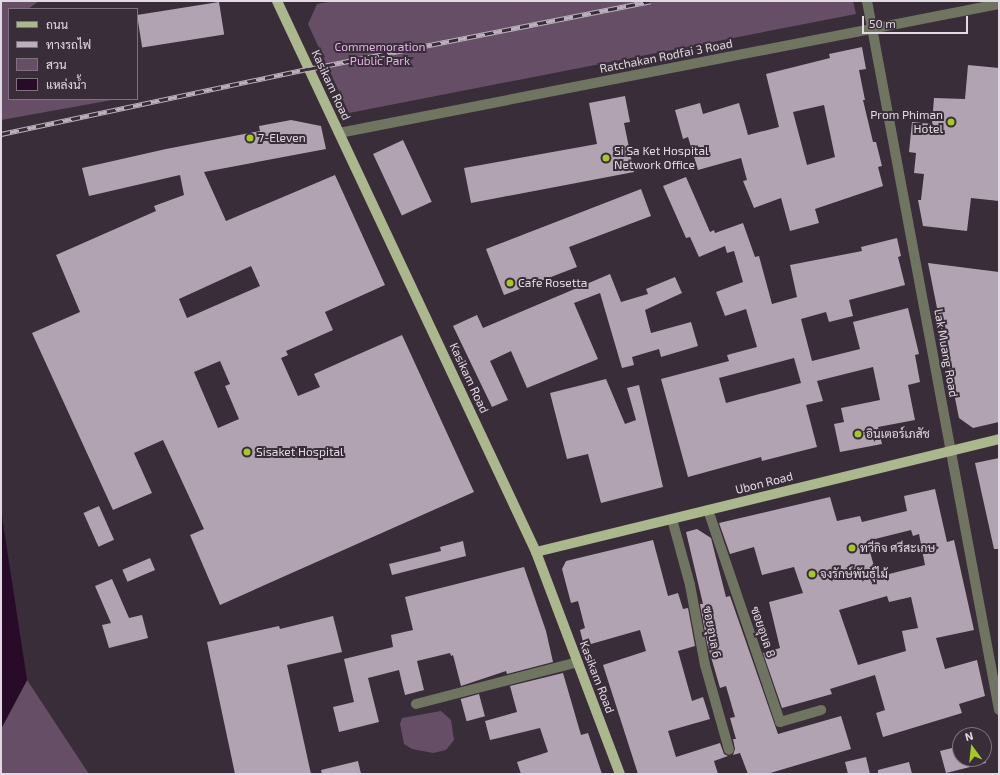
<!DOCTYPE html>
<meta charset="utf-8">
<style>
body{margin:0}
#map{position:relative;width:1000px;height:775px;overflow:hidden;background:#392d39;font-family:"Exo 2",Sarabun,sans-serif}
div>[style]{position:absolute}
.green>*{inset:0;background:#674e67}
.water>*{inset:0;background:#280a29}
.building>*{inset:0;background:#b2a3b2;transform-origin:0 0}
.minor>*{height:10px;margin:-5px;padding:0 5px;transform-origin:5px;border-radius:5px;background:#6f7561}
.major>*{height:10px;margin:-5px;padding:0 5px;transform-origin:5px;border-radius:5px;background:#abb88e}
.rail>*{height:4.5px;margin-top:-2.25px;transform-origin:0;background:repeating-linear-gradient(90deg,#392d39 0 9px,#bab1ba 0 18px);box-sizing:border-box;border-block:1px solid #bab1ba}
.dots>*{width:11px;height:11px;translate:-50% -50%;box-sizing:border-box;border:2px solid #392d39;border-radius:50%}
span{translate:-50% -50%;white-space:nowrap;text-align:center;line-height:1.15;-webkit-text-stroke:4px #392d39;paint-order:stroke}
.park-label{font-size:12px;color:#e8b0ea}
.street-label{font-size:12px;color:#e2dae2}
.poi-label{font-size:12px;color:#e2dae2}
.right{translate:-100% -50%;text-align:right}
.left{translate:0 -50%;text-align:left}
.frame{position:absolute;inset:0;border:2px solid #e2dae2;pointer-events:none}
.legend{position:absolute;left:8px;top:8px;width:130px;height:92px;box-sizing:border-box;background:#392d39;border:1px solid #7d727d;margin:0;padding:5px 7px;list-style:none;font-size:12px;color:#e2dae2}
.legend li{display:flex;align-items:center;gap:8px;height:20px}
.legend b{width:20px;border:1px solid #7d727d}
.north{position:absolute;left:952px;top:727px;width:40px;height:40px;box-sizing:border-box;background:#392d39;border:1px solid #7d727d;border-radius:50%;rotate:345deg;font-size:11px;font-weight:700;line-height:16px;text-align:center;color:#e2dae2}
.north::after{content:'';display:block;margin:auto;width:14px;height:18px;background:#a5c822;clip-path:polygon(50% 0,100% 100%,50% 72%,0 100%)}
.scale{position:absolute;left:862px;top:16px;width:106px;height:18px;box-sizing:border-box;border:2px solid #e2dae2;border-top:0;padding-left:5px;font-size:12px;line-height:14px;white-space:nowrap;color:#e2dae2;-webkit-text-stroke:3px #392d39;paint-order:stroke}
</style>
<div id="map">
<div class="green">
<div style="clip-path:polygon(1px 1px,39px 1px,28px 9px,9px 9px,9px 99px,118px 99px,1px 120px)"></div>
<div style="clip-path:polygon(334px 1px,853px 1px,856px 14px,349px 113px,308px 24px,317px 4px)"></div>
<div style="clip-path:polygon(27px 680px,89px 774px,1px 774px,1px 729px)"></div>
<div style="clip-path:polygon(441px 711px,451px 720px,454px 740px,446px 750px,433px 753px,412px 749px,404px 744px,400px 724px,402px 718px)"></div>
</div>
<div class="water">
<div style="clip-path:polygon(1px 510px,27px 680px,1px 729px)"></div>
</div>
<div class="building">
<div style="left:219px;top:2px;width:33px;height:83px;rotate:81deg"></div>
<div style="clip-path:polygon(evenodd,862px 47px,866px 69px,859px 70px,865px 100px,863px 100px,873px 142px,876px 142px,882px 166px,878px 167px,883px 186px,815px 209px,819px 223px,790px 231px,781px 198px,754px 208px,743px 181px,747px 180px,741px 158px,698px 170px,688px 137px,683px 139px,675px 110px,700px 103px,703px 114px,739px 103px,748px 135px,779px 127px,766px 74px,830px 58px,829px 54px,862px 47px,824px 105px,835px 157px,807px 165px,793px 112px,824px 105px)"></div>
<div style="clip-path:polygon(968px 65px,999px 68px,999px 201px,971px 198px,967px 231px,923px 226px,918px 200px,921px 200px,924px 174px,914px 173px,916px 153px,909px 152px,912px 122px,932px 124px,934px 98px,965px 99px)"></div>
<div style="clip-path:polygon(625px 96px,630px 122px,624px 123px,634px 172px,471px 203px,464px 168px,597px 144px,589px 103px)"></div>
<div style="clip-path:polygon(evenodd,291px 120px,321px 126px,326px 149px,204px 172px,226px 221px,335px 175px,385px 285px,325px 312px,333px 330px,286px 351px,288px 355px,281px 358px,298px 396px,320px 387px,314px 374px,402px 335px,474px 492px,220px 605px,190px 535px,204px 529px,163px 440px,134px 453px,152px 493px,113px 510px,32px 333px,80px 312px,56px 255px,156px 211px,154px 206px,184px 195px,180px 175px,89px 196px,82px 168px,166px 149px,260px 131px,259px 126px,291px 120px,251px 266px,260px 286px,187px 318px,179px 299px,251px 266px,291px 120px,220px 361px,230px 384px,225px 386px,239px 419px,218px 428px,194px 372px,220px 361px)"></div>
<div style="left:403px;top:140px;width:68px;height:33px;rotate:65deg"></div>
<div style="clip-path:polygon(evenodd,686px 177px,710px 232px,714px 230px,715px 233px,743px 223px,755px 257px,759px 256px,772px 304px,797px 297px,790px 265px,862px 251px,861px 247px,897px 238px,901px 256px,898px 257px,905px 285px,849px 300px,853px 316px,829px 322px,826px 312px,801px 319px,812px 361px,860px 349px,853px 322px,908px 308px,919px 354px,915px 355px,920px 382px,908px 385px,915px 420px,878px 427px,882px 444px,840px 452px,834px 424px,844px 422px,841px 408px,880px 400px,873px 367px,817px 381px,823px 401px,806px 405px,817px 447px,762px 461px,761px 457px,688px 477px,661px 379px,729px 361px,727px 355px,757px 347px,746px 309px,725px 316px,716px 292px,743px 282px,734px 251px,727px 253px,725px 246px,699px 257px,690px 237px,686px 238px,663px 186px,686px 177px,794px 358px,801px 383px,726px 403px,719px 378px,794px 358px)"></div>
<div style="clip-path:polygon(641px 189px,651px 216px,569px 247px,577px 267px,504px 295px,486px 249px)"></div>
<div style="clip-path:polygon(928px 263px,999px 272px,999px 422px,973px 428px,959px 418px)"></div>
<div style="clip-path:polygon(610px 274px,621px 302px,648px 294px,646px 289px,675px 277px,682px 293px,645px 310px,651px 333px,691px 322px,698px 346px,661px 357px,659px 349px,632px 357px,634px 365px,622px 368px,600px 293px,574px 303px,598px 359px,527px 388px,511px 351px,490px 361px,508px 400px,492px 407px,453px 326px,477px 315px,483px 328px)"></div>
<div style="clip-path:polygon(606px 379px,625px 424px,636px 420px,627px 388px,639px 385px,663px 487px,601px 503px,588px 454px,567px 459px,550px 393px)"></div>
<div style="clip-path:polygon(999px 458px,999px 549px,994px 549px,975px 463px)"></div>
<div style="clip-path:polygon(evenodd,935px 489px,947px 542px,954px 540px,974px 630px,936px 638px,945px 669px,977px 660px,985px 696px,959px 704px,962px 713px,883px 737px,876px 713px,885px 710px,875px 675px,830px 689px,832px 694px,782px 708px,763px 653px,780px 648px,769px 602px,803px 593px,794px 567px,762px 575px,754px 547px,730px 554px,719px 523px,830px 497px,837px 521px,860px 516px,862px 522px,907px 511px,904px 496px,935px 489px,911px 530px,913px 536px,919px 534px,925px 565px,877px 577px,867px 541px,911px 530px,935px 489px,887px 596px,889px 602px,911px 597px,918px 628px,902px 631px,906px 651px,858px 665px,839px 610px,887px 596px)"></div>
<div style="left:99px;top:506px;width:37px;height:17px;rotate:66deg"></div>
<div style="clip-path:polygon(697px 529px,711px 538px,726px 597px,730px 596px,778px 734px,841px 716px,851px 749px,767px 774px,748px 774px,740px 753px,733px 755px,735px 749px,733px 739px,736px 739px,730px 718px,735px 717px,726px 686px,720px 688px,707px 643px,700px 604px,703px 604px,686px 532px)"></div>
<div style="clip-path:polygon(653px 540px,668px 596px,678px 593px,683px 609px,688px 608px,695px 646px,678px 651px,692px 701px,703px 697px,710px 719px,668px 731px,676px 757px,720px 743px,724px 754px,728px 756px,714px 761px,718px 774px,638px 774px,603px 665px,646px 651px,640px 630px,584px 646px,580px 630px,585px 628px,578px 601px,571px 603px,562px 569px,566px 561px)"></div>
<div style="clip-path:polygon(463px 541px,466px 556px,392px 575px,389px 564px,441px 551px,440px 547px)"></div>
<div style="left:150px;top:558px;width:13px;height:30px;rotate:67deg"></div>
<div style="clip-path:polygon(524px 567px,546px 631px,553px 662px,507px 674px,506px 671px,461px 686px,453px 655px,451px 656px,450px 653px,417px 661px,424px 690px,405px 695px,399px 670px,368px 678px,379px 722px,339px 732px,333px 707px,354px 702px,344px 659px,393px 647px,391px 635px,413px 630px,405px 597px)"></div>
<div style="clip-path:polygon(112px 579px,129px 618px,142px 615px,148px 638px,109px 648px,102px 625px,111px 623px,95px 586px)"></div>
<div style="clip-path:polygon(333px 616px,342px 652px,287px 665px,311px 774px,235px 774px,207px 642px,279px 626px,280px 629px)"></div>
<div style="clip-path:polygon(563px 673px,581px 735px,588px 733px,602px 774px,521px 774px,517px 762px,548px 752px,540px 728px,490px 740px,485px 721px,517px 712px,510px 686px)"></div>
<div style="left:479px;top:694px;width:23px;height:19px;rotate:75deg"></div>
<div style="clip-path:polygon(960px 746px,960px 759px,985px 759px,986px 763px,946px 773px,940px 751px)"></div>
<div style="clip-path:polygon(866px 757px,870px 774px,848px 774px,845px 762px)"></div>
<div style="clip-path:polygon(358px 761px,361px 774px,322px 774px,321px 770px)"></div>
<div style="clip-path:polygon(909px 762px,912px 774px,878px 774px,878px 770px)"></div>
</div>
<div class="minor">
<div style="left:867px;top:1px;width:721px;rotate:79.45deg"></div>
<div style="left:339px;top:133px;width:672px;rotate:-11.06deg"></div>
<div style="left:708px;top:510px;width:224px;rotate:71.2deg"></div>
<div style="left:780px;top:722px;width:43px;rotate:-16.3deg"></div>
<div style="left:672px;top:519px;width:68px;rotate:74.7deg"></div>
<div style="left:690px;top:585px;width:81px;rotate:79.4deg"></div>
<div style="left:705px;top:665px;width:88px;rotate:74.2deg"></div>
<div style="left:416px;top:704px;width:167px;rotate:-14.5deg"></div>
</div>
<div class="major">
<div style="left:277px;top:1px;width:609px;rotate:64.82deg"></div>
<div style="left:536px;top:552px;width:237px;rotate:69.3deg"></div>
<div style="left:536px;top:552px;width:477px;rotate:-13.7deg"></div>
</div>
<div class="rail">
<div style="left:1px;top:134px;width:314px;rotate:-12deg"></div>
<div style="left:308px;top:69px;width:349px;rotate:-11.2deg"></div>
</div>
<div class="dots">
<div style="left:951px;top:122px;background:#a5c822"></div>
<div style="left:250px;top:138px;background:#a5c822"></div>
<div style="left:606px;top:158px;background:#a5c822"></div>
<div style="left:510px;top:283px;background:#a5c822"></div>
<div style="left:858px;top:434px;background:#a5c822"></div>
<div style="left:247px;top:452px;background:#a5c822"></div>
<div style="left:852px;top:548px;background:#a5c822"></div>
<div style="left:812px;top:574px;background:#a5c822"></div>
</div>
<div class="park-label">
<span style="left:380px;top:54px">Commemoration<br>Public Park</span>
</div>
<div class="street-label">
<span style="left:666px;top:56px;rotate:-11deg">Ratchakan Rodfai 3 Road</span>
<span style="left:331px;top:85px;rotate:65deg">Kasikam Road</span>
<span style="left:946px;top:353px;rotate:80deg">Lak Muang Road</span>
<span style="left:469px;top:378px;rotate:65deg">Kasikam Road</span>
<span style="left:764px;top:483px;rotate:-14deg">Ubon Road</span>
<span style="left:712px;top:632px;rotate:79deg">ซอยอุบล 6</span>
<span style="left:763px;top:632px;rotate:71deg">ซอยอุบล 8</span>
<span style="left:597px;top:677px;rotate:69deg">Kasikam Road</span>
</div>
<div class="poi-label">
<span class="right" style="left:943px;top:122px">Prom Phiman<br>Hotel</span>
<span class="left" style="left:258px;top:138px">7-Eleven</span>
<span class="left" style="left:614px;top:158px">Si Sa Ket Hospital<br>Network Office</span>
<span class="left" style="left:518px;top:283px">Cafe Rosetta</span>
<span class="left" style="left:866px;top:434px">อินเตอร์เภสัช</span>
<span class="left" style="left:256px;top:452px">Sisaket Hospital</span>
<span class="left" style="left:860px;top:548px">ทวีกิจ ศรีสะเกษ</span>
<span class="left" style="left:820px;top:574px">จงรักษ์พันธุ์ไม้</span>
</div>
<div class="frame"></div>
<ul class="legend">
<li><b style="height:5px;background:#abb88e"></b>ถนน</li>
<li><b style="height:5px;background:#bab1ba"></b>ทางรถไฟ</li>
<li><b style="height:11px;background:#674e67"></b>สวน</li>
<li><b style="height:11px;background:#280a29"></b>แหล่งน้ำ</li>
</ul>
<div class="north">N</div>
<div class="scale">50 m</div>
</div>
